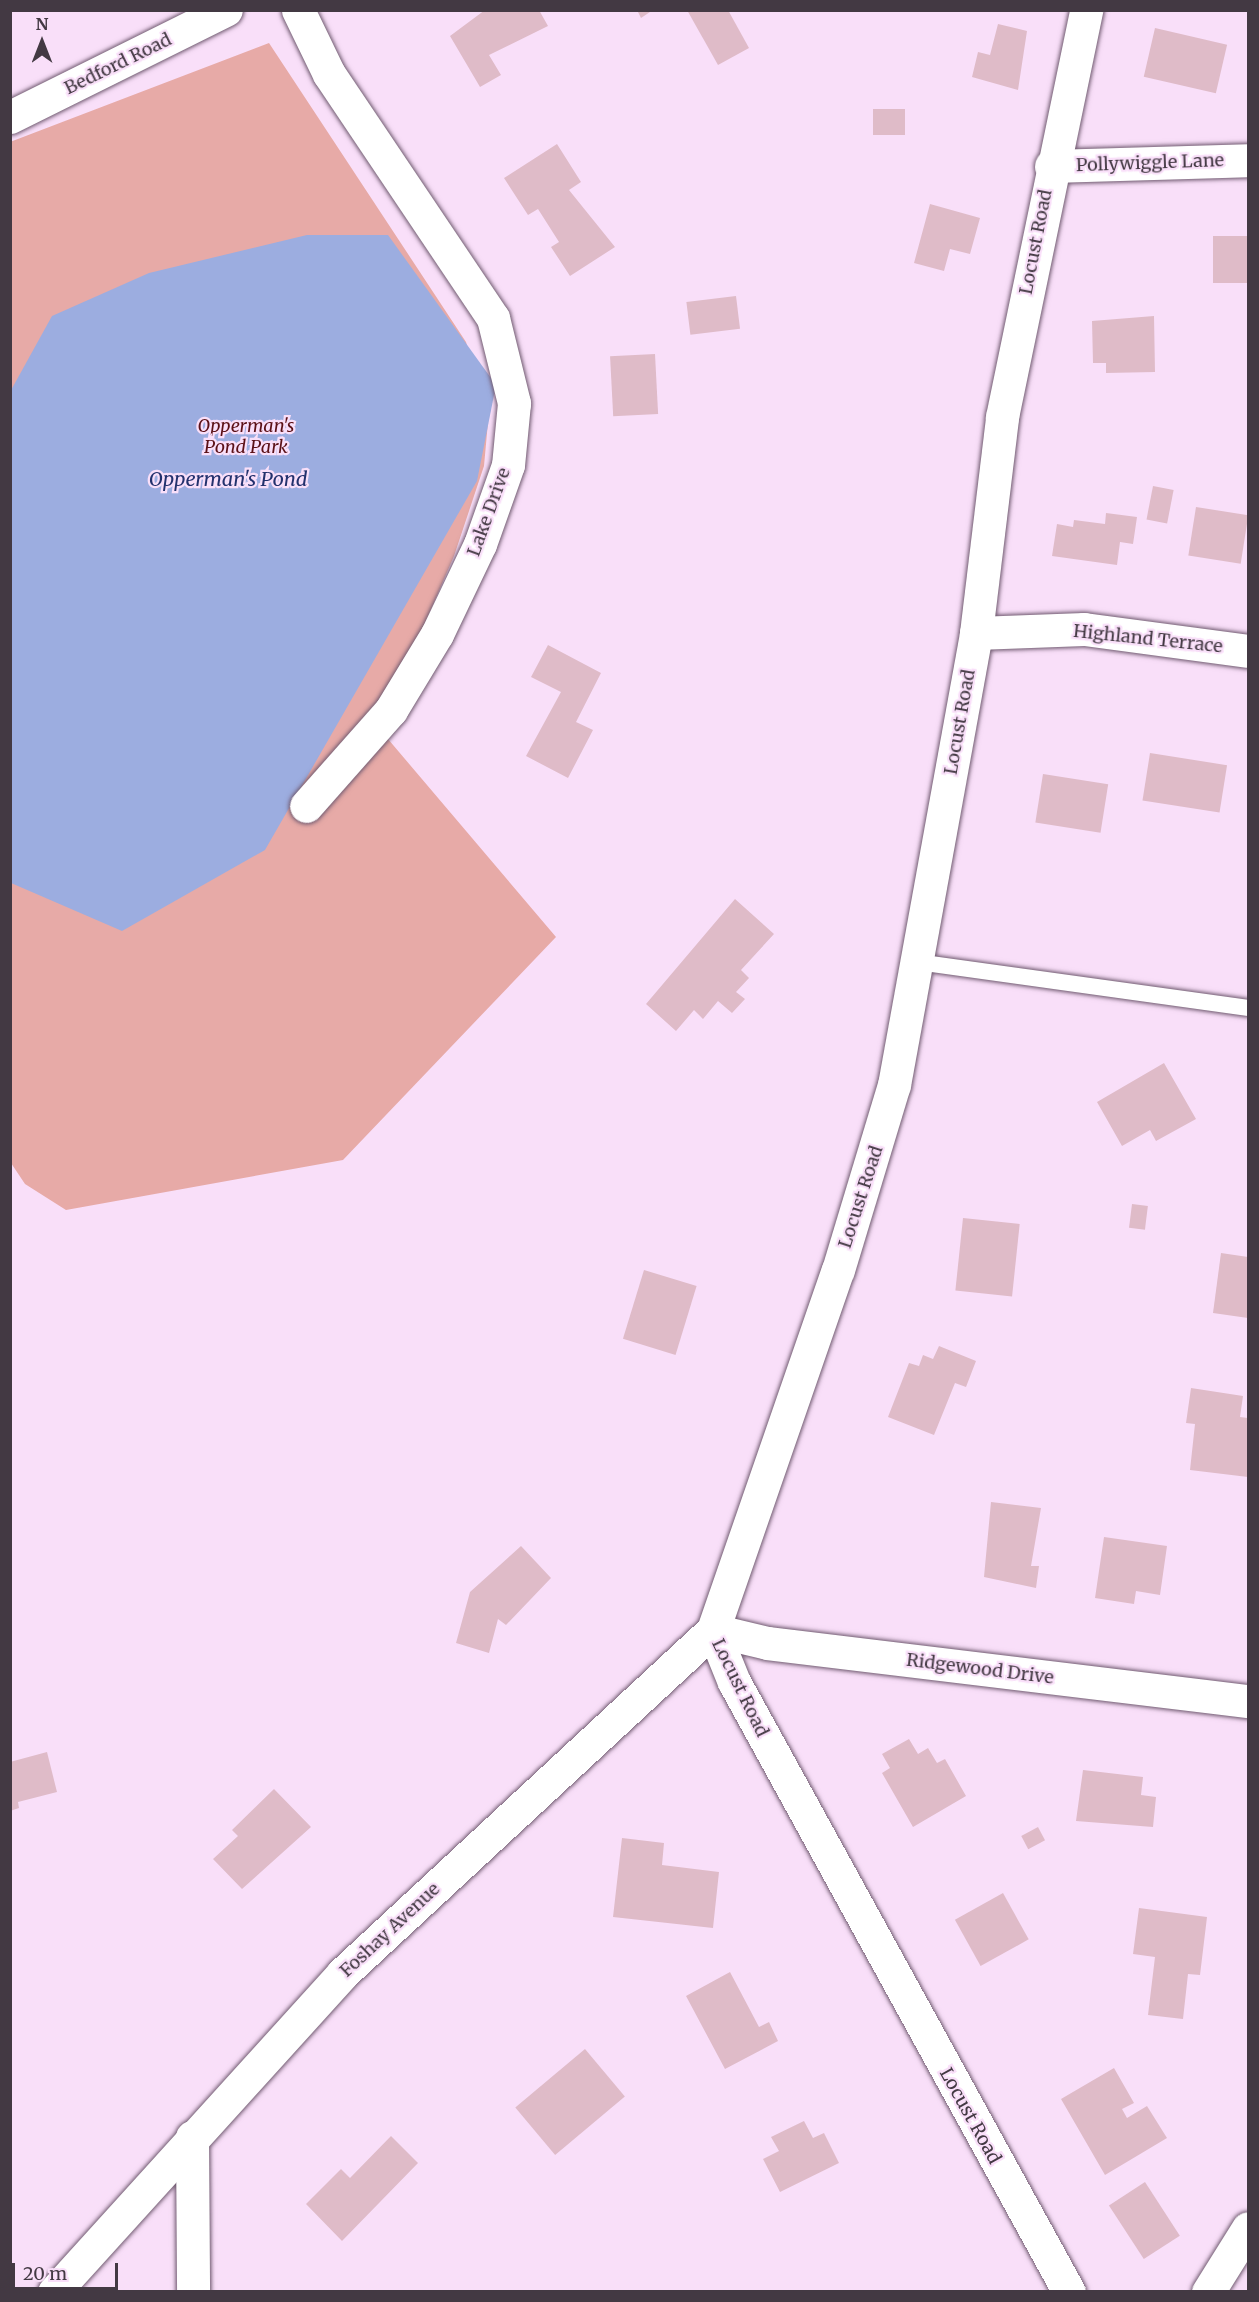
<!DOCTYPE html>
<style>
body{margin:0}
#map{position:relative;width:1259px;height:2302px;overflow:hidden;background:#f9dff9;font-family:Merriweather,serif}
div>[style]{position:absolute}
.green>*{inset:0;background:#e7aaa7}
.water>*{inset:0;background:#9cade0}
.building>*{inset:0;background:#dfbbc8;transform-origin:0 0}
.roads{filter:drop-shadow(0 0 2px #715b71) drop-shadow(0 0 2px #715b71)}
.service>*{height:16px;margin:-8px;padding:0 8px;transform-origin:8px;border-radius:8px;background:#fff}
.minor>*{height:33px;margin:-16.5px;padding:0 16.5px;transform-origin:16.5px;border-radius:16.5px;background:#fff}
.secondary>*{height:33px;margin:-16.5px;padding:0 16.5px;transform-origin:16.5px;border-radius:16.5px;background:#fff}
span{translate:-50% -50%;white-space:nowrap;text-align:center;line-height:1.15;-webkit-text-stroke:4.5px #f9dff9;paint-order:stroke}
.street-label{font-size:18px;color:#433943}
.park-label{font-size:18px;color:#5b1117;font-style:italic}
.water-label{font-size:20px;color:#23316d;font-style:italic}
.frame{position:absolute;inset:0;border:12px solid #433943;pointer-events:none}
.north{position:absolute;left:12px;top:12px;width:60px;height:60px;-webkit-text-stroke:4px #f9dff9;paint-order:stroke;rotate:0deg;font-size:16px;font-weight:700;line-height:24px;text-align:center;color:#433943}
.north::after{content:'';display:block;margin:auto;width:21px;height:27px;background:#433943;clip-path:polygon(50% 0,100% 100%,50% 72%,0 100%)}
.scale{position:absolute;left:12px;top:2263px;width:106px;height:27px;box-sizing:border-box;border:3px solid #433943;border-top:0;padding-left:8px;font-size:18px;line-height:21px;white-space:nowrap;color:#433943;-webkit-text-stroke:4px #f9dff9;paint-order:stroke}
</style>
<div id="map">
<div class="green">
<div style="clip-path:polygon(269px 43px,466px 342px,488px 422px,484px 466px,454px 556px,422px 630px,371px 719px,556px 937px,343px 1160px,66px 1210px,25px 1184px,11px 1163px,10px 142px)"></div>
</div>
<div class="water">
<div style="clip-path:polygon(307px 235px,388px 235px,496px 385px,477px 481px,265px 850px,122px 931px,11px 883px,10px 392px,52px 316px,149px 273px)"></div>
</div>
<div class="building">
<div style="clip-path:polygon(485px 10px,539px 10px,548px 26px,489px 55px,501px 75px,480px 87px,450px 36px)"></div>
<div style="clip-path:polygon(637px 10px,653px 10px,641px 18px)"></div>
<div style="clip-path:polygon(687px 10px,728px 10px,749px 48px,718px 65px)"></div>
<div style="clip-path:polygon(998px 24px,1027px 31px,1018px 90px,972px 77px,978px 52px,990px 55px)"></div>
<div style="left:1155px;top:28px;width:74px;height:50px;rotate:13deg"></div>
<div style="left:873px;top:109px;width:32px;height:26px"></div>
<div style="clip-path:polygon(557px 144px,581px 182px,569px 190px,615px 247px,570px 276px,551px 247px,559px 242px,538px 209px,528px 215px,504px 178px)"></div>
<div style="clip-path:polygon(930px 204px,980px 218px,970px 254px,950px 249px,944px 271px,914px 263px)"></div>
<div style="left:1248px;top:236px;width:47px;height:35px;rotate:90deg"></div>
<div style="left:736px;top:296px;width:33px;height:50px;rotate:83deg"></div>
<div style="clip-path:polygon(1154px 316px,1155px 372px,1106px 373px,1106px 363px,1093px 363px,1092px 321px)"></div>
<div style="left:655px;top:354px;width:60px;height:45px;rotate:87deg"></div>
<div style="left:1153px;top:486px;width:21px;height:34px;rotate:11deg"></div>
<div style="left:1196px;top:507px;width:53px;height:49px;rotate:9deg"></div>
<div style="clip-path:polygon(1106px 513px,1137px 517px,1133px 544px,1120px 542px,1117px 565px,1052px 556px,1057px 524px,1073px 527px,1074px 520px,1105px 524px)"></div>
<div style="clip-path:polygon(548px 645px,601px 673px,576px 722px,593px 730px,568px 778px,526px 756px,561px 692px,531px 677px)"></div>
<div style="left:1150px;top:753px;width:78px;height:48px;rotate:9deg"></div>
<div style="left:1043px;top:774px;width:66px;height:49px;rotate:9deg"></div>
<div style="clip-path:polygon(735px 899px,774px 934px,741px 970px,749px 978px,736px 992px,745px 999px,732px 1013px,718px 1001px,703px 1019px,694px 1010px,676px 1031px,646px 1004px)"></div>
<div style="clip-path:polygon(1164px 1063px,1196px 1119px,1156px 1141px,1150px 1130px,1122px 1146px,1097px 1102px)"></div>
<div style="left:1132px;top:1204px;width:16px;height:24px;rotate:7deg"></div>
<div style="left:963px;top:1218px;width:57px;height:73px;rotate:6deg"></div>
<div style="clip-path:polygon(1221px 1253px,1248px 1257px,1248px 1318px,1213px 1313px)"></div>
<div style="left:644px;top:1270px;width:55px;height:72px;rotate:17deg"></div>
<div style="clip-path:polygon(939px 1346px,976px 1361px,966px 1387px,955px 1383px,934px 1435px,888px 1417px,909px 1363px,919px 1366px,923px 1355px,933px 1359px)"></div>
<div style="clip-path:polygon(1191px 1388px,1243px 1396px,1240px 1417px,1248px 1418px,1248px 1477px,1190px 1470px,1195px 1424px,1186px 1423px)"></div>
<div style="clip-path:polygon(991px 1502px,1041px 1508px,1031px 1566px,1039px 1566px,1036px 1588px,984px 1577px)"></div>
<div style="clip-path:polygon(1104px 1537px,1167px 1546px,1160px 1595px,1136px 1591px,1134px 1604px,1095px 1598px)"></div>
<div style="clip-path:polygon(521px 1546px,551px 1578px,506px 1625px,498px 1619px,489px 1653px,456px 1643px,470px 1592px)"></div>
<div style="clip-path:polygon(909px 1739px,918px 1754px,928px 1748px,937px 1763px,945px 1759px,966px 1796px,913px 1827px,882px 1773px,890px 1768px,882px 1754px)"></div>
<div style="clip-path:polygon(47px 1752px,57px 1792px,18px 1802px,19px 1808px,10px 1811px,10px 1762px)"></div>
<div style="clip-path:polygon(1083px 1770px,1143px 1777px,1141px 1795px,1156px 1797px,1153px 1827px,1076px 1821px)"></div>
<div style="clip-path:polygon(274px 1789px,311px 1827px,242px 1889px,213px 1859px,238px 1836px,232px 1830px)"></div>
<div style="left:1038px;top:1827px;width:15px;height:19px;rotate:62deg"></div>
<div style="clip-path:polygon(622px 1838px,664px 1843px,662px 1865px,719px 1872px,713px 1928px,613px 1917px)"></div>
<div style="left:1003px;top:1893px;width:53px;height:55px;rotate:61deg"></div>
<div style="clip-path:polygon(1139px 1908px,1207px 1917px,1200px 1975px,1188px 1974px,1183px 2019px,1148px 2015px,1155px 1957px,1133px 1954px)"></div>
<div style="clip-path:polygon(730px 1972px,759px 2027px,769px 2022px,778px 2041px,725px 2069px,686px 1996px)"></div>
<div style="left:585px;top:2049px;width:62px;height:91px;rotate:50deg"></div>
<div style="clip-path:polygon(1114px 2068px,1134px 2103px,1122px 2109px,1127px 2118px,1147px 2106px,1167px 2138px,1105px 2175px,1061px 2099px)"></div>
<div style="clip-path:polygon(804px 2121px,813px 2138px,824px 2133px,839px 2163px,780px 2192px,763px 2159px,779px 2151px,771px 2137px)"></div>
<div style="clip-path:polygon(391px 2136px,418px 2163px,342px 2241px,306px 2204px,341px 2169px,350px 2178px)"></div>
<div style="left:1145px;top:2182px;width:64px;height:43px;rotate:57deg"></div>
</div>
<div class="roads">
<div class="service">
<div style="left:917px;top:962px;width:334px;rotate:7.9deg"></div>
</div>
<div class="minor">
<div style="left:298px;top:10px;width:71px;rotate:64.2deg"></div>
<div style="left:329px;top:74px;width:294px;rotate:56.1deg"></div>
<div style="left:493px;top:318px;width:88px;rotate:76.1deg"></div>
<div style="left:514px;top:403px;width:62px;rotate:95.5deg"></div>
<div style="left:508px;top:465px;width:84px;rotate:109.5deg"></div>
<div style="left:480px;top:544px;width:100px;rotate:115.5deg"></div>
<div style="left:437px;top:634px;width:89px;rotate:121.2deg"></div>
<div style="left:391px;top:710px;width:128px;rotate:131.5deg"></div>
<div style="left:1051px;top:166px;width:197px;rotate:-1.7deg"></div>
<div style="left:976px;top:633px;width:108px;rotate:-2.1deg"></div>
<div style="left:1084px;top:629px;width:165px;rotate:7.6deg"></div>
<div style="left:713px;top:1630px;width:56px;rotate:13.5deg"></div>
<div style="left:767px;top:1643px;width:484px;rotate:6.9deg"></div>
<div style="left:192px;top:2137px;width:155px;rotate:89.6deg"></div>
<div style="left:54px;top:2292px;width:429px;rotate:-47.8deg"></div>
<div style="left:342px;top:1974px;width:506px;rotate:-42.84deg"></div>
<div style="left:1069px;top:2292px;width:696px;rotate:-118.77deg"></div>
<div style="left:734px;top:1682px;width:56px;rotate:-112deg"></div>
<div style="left:713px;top:1630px;width:381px;rotate:-70.9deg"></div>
<div style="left:838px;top:1270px;width:193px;rotate:-73.2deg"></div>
<div style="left:894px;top:1085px;width:459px;rotate:-79.7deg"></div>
<div style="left:976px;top:633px;width:218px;rotate:-83.1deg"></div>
<div style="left:1002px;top:417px;width:416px;rotate:-78.3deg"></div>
<div style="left:1208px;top:2292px;width:75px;rotate:-58deg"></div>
</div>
<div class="secondary">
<div style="left:10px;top:117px;width:241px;rotate:-26.4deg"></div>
</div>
</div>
<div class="street-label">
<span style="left:118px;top:64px;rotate:-26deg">Bedford Road</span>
<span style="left:1150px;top:163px;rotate:-2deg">Pollywiggle Lane</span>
<span style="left:1036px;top:242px;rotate:-79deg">Locust Road</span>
<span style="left:489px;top:512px;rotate:-70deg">Lake Drive</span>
<span style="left:1148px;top:639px;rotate:6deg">Highland Terrace</span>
<span style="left:960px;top:722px;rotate:-80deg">Locust Road</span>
<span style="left:861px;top:1197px;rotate:-72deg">Locust Road</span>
<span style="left:980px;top:1669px;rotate:7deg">Ridgewood Drive</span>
<span style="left:740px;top:1688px;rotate:64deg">Locust Road</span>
<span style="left:390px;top:1930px;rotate:-43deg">Foshay Avenue</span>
<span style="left:970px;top:2116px;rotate:61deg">Locust Road</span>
</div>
<div class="park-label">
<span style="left:246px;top:437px">Opperman's<br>Pond Park</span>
</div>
<div class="water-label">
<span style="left:228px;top:478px">Opperman's Pond</span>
</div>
<div class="frame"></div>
<div class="north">N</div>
<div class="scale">20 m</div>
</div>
